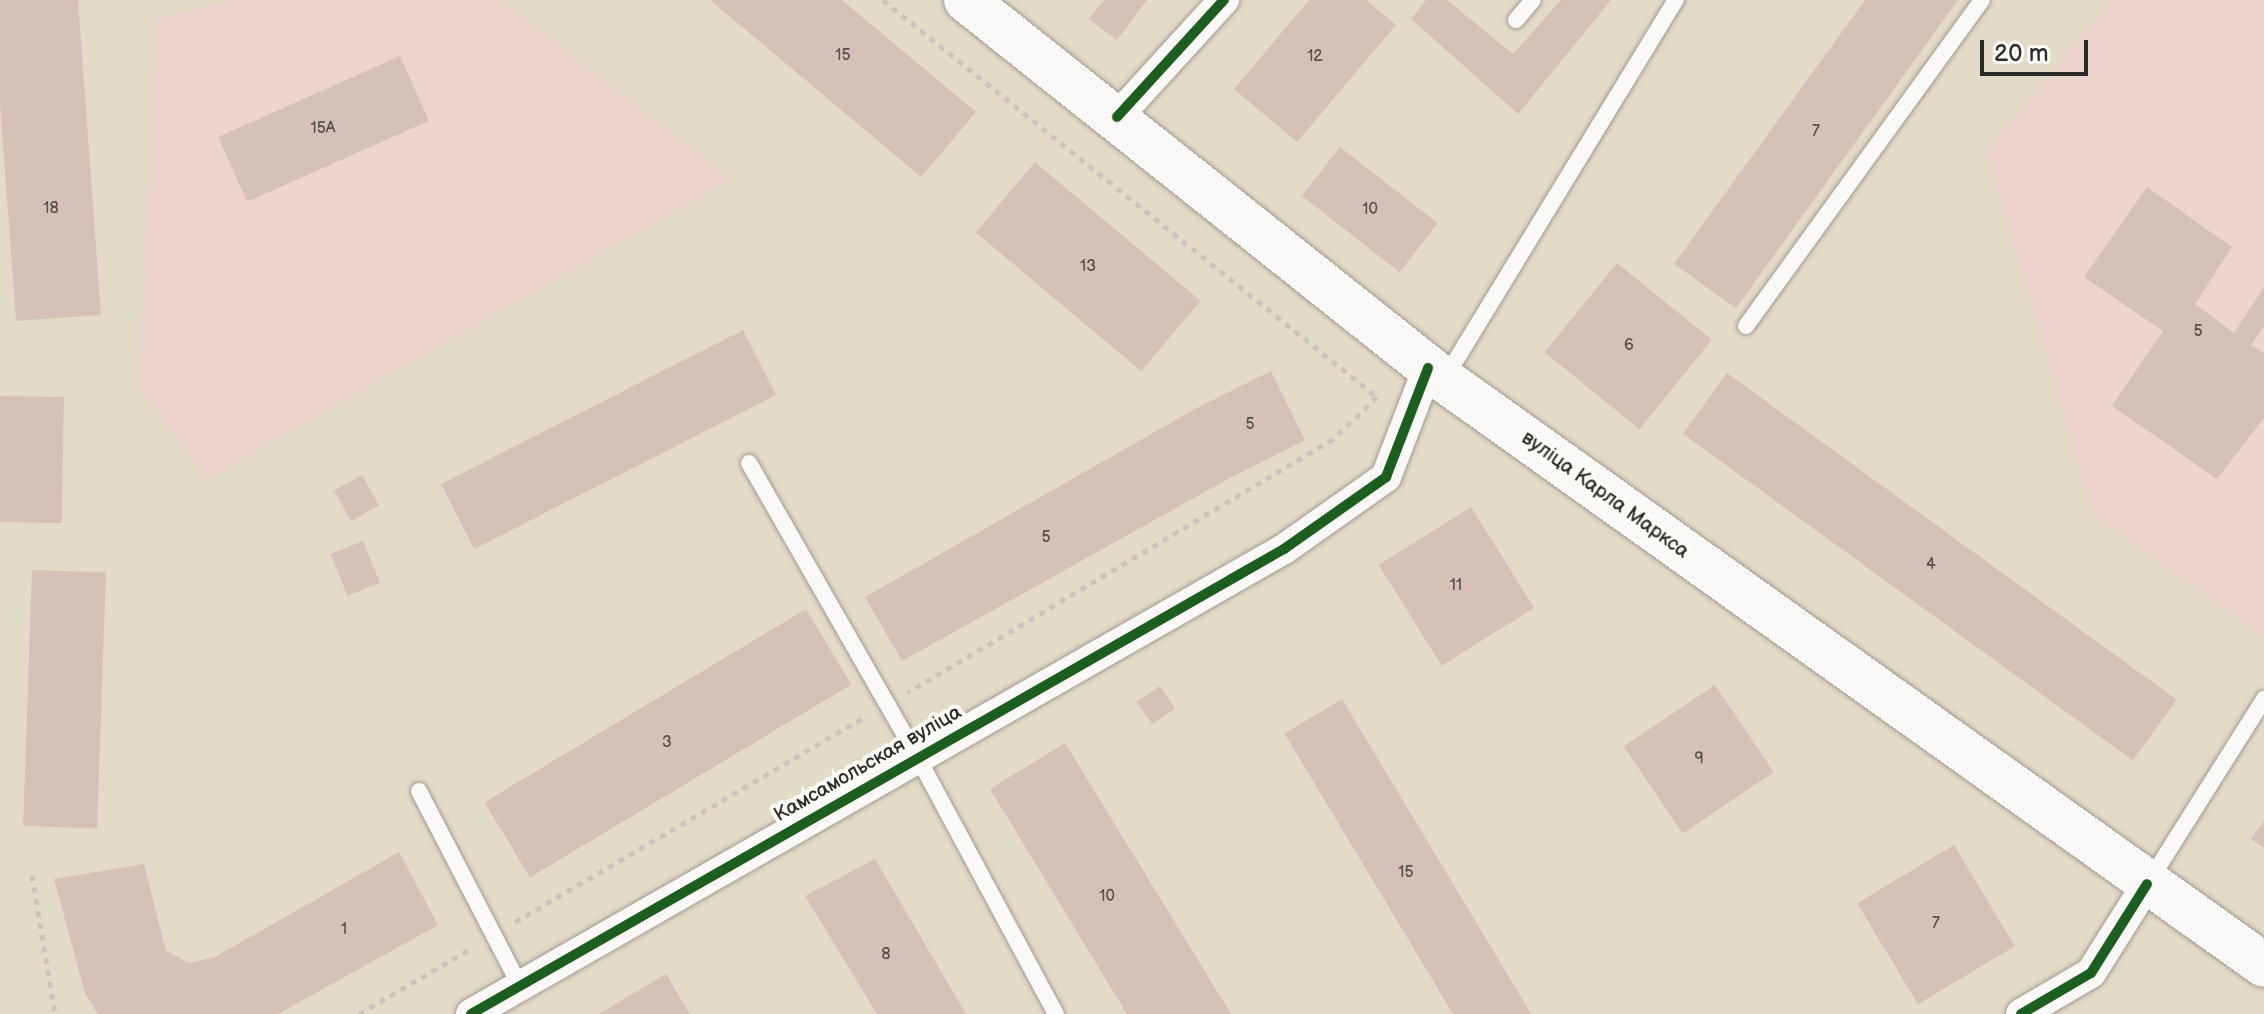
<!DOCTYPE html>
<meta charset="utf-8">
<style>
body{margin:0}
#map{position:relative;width:2264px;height:1014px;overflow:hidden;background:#e4dac8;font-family:"Balsamiq Sans",sans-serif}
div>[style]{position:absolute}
.built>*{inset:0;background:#eed4ce}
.building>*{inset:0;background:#d6c1b9;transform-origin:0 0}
.path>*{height:5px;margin-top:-2.5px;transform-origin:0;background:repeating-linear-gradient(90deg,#c9c6c2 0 6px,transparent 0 12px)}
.roads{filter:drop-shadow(0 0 2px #a19b91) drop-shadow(0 0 2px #a19b91)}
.lane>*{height:16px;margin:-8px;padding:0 8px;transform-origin:8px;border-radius:8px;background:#fbf9f7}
.street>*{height:30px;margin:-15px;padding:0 15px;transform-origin:15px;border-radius:15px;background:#fbf9f7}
.secondary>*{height:44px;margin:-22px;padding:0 22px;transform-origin:22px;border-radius:22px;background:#fbf9f7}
.cycleway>*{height:10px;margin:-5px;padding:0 5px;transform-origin:5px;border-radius:5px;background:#1b5e20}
span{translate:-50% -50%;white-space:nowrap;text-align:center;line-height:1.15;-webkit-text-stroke:8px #fdfcf7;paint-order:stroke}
.number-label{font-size:16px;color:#56504e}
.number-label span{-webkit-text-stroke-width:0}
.street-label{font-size:20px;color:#2b2b2b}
.scale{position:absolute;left:1980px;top:40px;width:108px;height:36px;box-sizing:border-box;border:4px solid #2b2b2b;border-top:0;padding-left:10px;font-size:24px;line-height:28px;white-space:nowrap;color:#2b2b2b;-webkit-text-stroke:6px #fdfcf7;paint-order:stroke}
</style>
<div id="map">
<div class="built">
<div style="clip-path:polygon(230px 0,500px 0,731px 179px,207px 479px,139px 388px,157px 19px)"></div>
<div style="clip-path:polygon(2112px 0,2264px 0,2264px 637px,2092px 514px,1987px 150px)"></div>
</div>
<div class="building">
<div style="clip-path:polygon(0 0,78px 0,101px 315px,16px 321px,0 103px)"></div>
<div style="clip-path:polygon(710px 0,842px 0,976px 112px,921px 177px)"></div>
<div style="clip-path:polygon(1104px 0,1147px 0,1117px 40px,1089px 19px)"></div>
<div style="clip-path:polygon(1309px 0,1366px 0,1396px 25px,1297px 142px,1234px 89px)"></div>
<div style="clip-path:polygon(1426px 0,1447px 0,1513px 54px,1561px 0,1611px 0,1518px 114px,1411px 19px)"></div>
<div style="clip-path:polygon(1865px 0,1958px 0,1736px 308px,1674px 264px)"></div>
<div style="left:400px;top:56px;width:71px;height:199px;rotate:66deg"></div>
<div style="left:1340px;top:147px;width:124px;height:62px;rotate:38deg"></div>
<div style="left:1035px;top:162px;width:216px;height:92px;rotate:40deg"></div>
<div style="clip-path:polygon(2147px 187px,2232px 247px,2195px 304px,2234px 333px,2264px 287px,2264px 326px,2251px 345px,2264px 353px,2264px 418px,2217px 479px,2112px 406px,2163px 331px,2084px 277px)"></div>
<div style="left:1617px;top:263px;width:122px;height:115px;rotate:39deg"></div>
<div style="left:743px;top:330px;width:73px;height:339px;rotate:63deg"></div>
<div style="clip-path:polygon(1271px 371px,1305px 440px,1230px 478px,902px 661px,865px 597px,1195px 409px)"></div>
<div style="left:1727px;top:373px;width:556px;height:75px;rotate:36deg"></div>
<div style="left:0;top:396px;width:64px;height:126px;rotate:1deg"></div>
<div style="left:362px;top:475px;width:35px;height:32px;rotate:61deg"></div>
<div style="left:1471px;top:507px;width:119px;height:109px;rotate:58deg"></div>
<div style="left:363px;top:541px;width:45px;height:35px;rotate:68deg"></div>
<div style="left:32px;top:570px;width:74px;height:256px;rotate:2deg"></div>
<div style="left:806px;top:609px;width:88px;height:375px;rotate:59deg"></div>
<div style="left:1715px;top:685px;width:105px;height:110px;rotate:56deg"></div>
<div style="left:1160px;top:686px;width:27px;height:28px;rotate:56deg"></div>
<div style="left:1342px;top:699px;width:366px;height:67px;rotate:59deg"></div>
<div style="clip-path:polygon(1065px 743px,1225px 1004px,1231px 1014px,1127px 1014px,990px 789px)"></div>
<div style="clip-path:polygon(2264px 821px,2264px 848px,2251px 839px)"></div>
<div style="left:1954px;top:845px;width:118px;height:113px;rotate:59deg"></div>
<div style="clip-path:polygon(399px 852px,438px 925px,278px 1014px,98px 1014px,85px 993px,54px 879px,144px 864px,166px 951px,190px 963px,215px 957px)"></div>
<div style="clip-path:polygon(875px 859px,966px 1014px,877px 1014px,805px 896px)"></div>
<div style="clip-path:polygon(666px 974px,690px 1014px,599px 1014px)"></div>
</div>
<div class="path">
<div style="left:883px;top:0;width:634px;rotate:38.79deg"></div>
<div style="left:1377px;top:397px;width:61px;rotate:136.3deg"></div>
<div style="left:1333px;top:439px;width:495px;rotate:149.2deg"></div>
<div style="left:32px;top:875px;width:141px;rotate:80.6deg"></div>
<div style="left:515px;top:922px;width:406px;rotate:-30.4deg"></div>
<div style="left:359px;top:1014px;width:131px;rotate:-30.3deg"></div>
</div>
<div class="roads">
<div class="lane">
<div style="left:1516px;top:20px;width:26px;rotate:-50deg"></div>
<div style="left:1746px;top:326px;width:402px;rotate:-54.1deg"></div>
<div style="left:1445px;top:378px;width:443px;rotate:-58.6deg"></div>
<div style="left:749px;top:463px;width:338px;rotate:60.2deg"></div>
<div style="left:917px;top:756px;width:293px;rotate:61.7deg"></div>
<div style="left:419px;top:791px;width:217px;rotate:62.6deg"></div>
<div style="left:2150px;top:880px;width:214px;rotate:-57.8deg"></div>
</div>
<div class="street">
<div style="left:1117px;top:117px;width:159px;rotate:-47.6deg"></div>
<div style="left:471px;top:1014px;width:937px;rotate:-29.77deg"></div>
<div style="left:1284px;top:549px;width:125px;rotate:-35.2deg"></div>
<div style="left:1386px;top:477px;width:117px;rotate:-68.9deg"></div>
<div style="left:2021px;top:1014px;width:81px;rotate:-30.4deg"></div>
<div style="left:2091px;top:973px;width:105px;rotate:-57.8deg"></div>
</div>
<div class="secondary">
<div style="left:966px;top:0;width:611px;rotate:38.48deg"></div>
<div style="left:1444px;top:380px;width:1007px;rotate:35.5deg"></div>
</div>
</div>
<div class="cycleway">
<div style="left:1117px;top:117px;width:159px;rotate:-47.6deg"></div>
<div style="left:471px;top:1014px;width:937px;rotate:-29.77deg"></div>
<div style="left:1284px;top:549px;width:125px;rotate:-35.2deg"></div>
<div style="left:1386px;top:477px;width:117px;rotate:-68.9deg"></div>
<div style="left:2021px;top:1014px;width:81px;rotate:-30.4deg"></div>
<div style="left:2091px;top:973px;width:105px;rotate:-57.8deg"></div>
</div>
<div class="number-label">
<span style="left:843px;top:56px">15</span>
<span style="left:1315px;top:57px">12</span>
<span style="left:323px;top:129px">15А</span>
<span style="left:1816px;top:132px">7</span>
<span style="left:51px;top:209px">18</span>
<span style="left:1370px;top:210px">10</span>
<span style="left:1088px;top:267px">13</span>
<span style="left:2198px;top:332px">5</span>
<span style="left:1629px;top:346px">6</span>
<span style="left:1250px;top:425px">5</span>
<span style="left:1046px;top:538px">5</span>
<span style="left:1931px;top:565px">4</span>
<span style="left:1456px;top:586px">11</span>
<span style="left:667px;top:743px">3</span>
<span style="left:1699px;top:759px">9</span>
<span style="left:1406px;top:873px">15</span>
<span style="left:1107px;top:897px">10</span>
<span style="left:1936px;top:924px">7</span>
<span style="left:344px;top:930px">1</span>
<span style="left:886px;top:955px">8</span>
</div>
<div class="street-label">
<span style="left:1605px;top:495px;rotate:36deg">вуліца Карла Маркса</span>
<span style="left:868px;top:764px;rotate:-30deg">Камсамольская вуліца</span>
</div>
<div class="scale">20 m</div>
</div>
